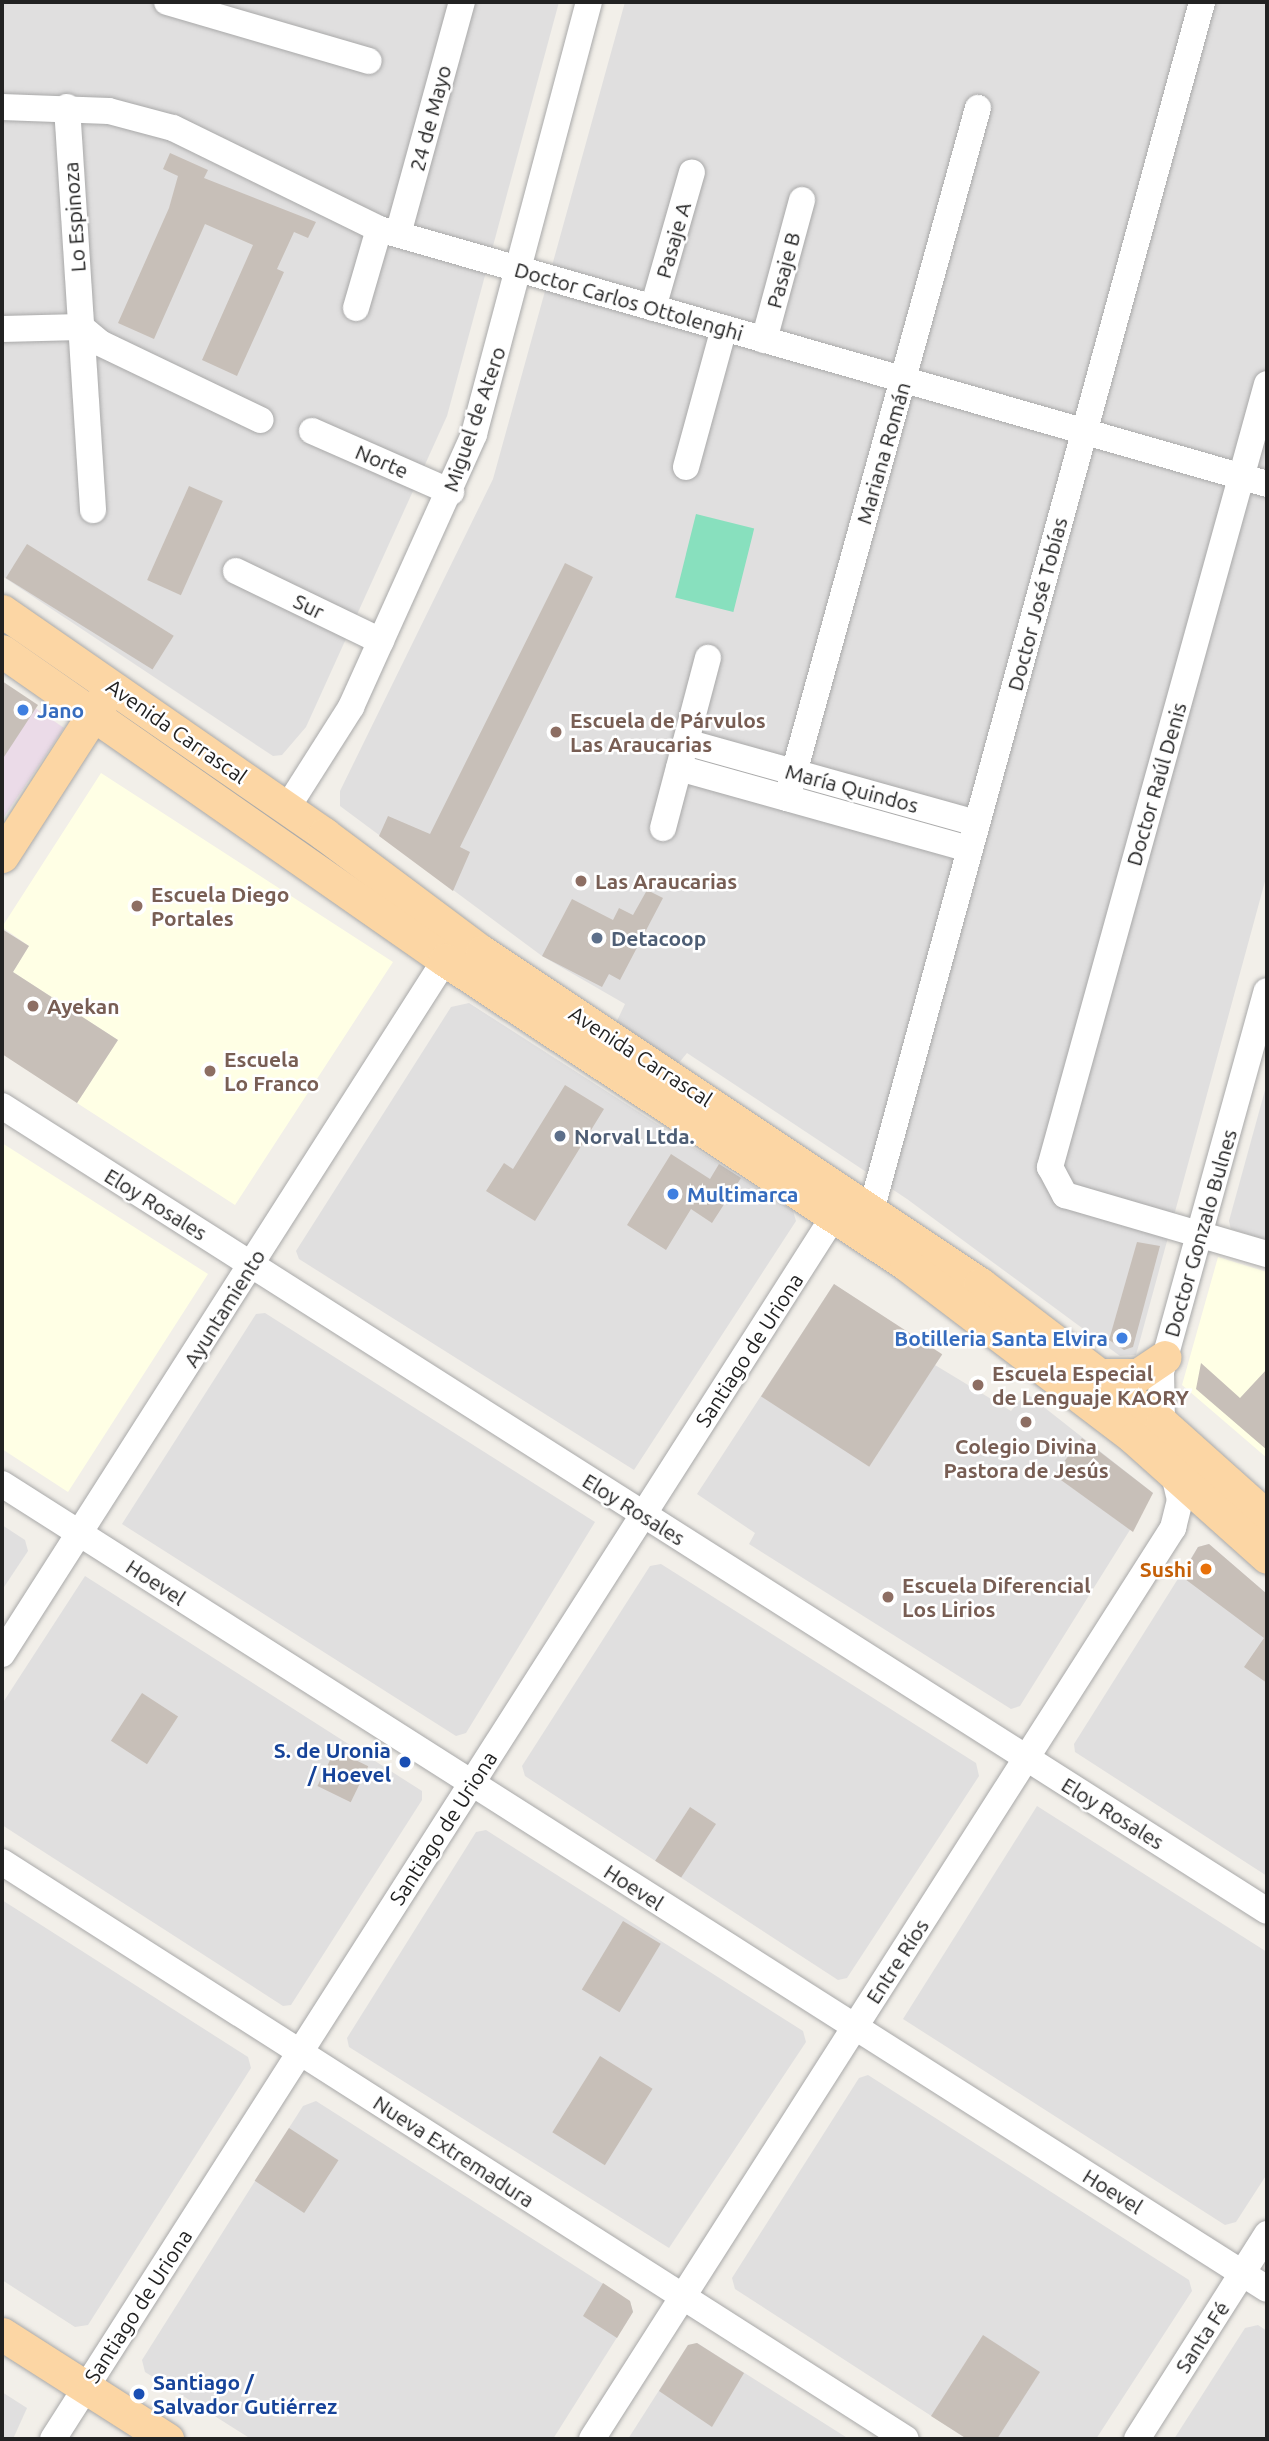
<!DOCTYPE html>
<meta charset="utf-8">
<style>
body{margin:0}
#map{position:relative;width:1269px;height:2441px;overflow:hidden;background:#f2efe9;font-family:Ubuntu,sans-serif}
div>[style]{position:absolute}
.residential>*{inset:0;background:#e0dfdf}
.industrial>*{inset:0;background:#ebdbe8}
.education>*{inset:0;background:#ffffe5}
.pitch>*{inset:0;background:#88e0be;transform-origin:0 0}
.building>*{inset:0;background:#c7bfb8;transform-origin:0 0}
.roads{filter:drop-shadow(0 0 2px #a9a9a9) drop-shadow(0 0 2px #a9a9a9)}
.minor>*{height:26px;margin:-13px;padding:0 13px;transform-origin:13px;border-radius:13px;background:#fff}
.major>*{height:33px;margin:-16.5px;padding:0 16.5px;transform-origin:16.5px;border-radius:16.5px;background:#fcd6a4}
.dots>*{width:19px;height:19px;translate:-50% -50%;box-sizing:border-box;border:4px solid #fff;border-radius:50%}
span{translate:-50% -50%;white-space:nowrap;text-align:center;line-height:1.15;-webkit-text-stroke:5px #fff;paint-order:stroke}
.street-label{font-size:21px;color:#222}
.shop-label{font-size:21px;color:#366cbe;font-weight:700}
.left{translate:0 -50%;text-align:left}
.right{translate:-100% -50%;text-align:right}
.education-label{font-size:21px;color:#785e54;font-weight:700}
.service-label{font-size:21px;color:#4e5e75;font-weight:700}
.food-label{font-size:21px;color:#c56008;font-weight:700}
.transit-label{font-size:21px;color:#164399;font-weight:700}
.frame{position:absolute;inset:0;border:4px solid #222;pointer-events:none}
</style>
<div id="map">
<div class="residential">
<div style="clip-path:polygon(2px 2px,559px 2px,447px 416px,306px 727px,282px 755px,273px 756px,2px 576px)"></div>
<div style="clip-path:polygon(625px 2px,1267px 2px,1267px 874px,1136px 1355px,1120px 1356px,907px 1199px,687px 1053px,678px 1064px,616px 1023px,625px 1004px,542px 956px,340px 806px,340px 791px,493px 479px)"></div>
<div style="clip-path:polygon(469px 1003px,793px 1211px,796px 1221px,634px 1470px,299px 1259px,296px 1251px,451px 1007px)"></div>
<div style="clip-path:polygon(1267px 1083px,1267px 1240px,1231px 1229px,1229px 1221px)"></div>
<div style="clip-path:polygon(834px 1284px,942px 1355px,935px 1365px,1011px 1411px,1026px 1393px,1153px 1493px,1020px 1706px,1011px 1709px,749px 1544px,755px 1533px,697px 1494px)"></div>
<div style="clip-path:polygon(265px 1313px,595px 1522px,466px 1733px,456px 1736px,122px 1524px,256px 1314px)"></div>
<div style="clip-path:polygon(2px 1525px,25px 1540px,28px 1551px,2px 1590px)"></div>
<div style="clip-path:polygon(1209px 1544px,1267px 1594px,1267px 1876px,1075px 1752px,1074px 1744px,1198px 1547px)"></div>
<div style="clip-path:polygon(661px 1564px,976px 1763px,979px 1776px,847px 1978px,838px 1980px,525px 1776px,522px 1766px,650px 1566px)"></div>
<div style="clip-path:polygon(85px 1576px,422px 1791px,422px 1800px,291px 2005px,283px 2006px,2px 1825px,2px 1704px)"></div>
<div style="clip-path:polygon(1037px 1806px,1267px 1952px,1267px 2174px,1236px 2222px,1225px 2225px,903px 2019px)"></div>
<div style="clip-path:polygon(486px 1830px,803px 2031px,806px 2042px,669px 2248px,349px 2047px,347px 2038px,476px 1832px)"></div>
<div style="clip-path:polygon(2px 1900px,248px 2057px,251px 2068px,88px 2325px,75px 2327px,2px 2280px)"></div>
<div style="clip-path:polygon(868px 2075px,1189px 2280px,1192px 2291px,1096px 2439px,967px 2439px,735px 2289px,732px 2278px,859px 2078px)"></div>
<div style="clip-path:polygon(316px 2101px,630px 2301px,633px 2312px,553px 2439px,251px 2439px,145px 2372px,142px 2360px,255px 2181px,303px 2106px)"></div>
<div style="clip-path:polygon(1258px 2325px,1267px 2331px,1267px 2439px,1174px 2439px,1245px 2328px)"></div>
<div style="clip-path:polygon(697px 2343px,849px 2439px,628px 2439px,688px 2345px)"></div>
<div style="clip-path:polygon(2px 2392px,27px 2408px,13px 2439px,2px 2439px)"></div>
</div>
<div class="industrial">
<div style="clip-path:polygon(2px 685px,64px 728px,2px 820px)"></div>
</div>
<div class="education">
<div style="clip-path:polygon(101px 773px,393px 962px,235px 1205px,77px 1103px,118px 1040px,13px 972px,29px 946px,2px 927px)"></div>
<div style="clip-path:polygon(2px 1143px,208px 1274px,68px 1492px,2px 1449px)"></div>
<div style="clip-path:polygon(1218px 1257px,1267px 1272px,1267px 1458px,1182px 1385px)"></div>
</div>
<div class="pitch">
<div style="left:696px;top:514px;width:60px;height:86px;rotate:14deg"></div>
</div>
<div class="building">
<div style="clip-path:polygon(170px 153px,208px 170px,204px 178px,316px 222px,308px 238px,294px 232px,277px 269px,284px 272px,237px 376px,202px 360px,253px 245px,205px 224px,154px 339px,118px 323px,169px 208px,178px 176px,163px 169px)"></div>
<div style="left:189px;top:486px;width:37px;height:103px;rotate:24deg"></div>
<div style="left:27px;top:544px;width:173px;height:40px;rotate:32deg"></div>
<div style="clip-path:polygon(565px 563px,593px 577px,460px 847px,470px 852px,453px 891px,379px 836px,388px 816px,430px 834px)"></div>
<div style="clip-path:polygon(2px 681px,38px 705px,2px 760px)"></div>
<div style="clip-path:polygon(647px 890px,663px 898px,620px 980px,609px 974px,602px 987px,542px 956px,572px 899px,613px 920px,619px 908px,633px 915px)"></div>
<div style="clip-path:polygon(2px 929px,29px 946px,13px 972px,118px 1040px,77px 1103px,2px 1054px)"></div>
<div style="clip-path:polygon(565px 1085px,604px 1109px,535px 1221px,486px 1191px,504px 1163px,513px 1169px)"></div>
<div style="clip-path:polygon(671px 1154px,710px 1179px,719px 1164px,741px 1178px,712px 1223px,691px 1209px,666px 1250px,627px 1225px)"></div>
<div style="clip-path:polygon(1137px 1242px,1160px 1246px,1133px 1347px,1124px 1350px,1109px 1340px)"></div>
<div style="left:834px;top:1284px;width:129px;height:134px;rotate:33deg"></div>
<div style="clip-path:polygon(1201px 1363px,1240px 1398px,1267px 1369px,1267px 1450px,1196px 1389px)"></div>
<div style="clip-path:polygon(1082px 1438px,1153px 1493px,1133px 1532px,1054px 1475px)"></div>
<div style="clip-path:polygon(1209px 1544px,1267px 1594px,1267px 1683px,1244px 1667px,1264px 1638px,1181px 1576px,1198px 1547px)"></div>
<div style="left:142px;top:1693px;width:43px;height:57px;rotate:33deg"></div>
<div style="left:335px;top:1750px;width:37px;height:40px;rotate:26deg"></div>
<div style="left:690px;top:1807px;width:31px;height:64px;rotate:33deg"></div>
<div style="left:623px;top:1921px;width:44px;height:80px;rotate:31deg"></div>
<div style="left:600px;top:2056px;width:62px;height:90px;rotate:32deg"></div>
<div style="left:289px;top:2128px;width:59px;height:63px;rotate:33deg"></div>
<div style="clip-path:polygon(603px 2283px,630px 2301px,633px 2312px,617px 2338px,583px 2316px)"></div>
<div style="clip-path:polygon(983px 2335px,1040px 2372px,997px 2439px,967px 2439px,931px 2416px)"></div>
<div style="clip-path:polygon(697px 2343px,744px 2373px,712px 2427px,659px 2391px,688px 2345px)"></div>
</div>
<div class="roads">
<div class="minor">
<div style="left:167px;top:2px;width:210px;rotate:16.3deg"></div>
<div style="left:2px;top:107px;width:107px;rotate:2.1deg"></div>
<div style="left:109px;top:111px;width:66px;rotate:14.9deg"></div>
<div style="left:173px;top:128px;width:229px;rotate:26.1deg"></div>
<div style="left:379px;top:229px;width:924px;rotate:16.02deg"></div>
<div style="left:67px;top:107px;width:404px;rotate:86.3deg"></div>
<div style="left:398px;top:234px;width:241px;rotate:-74.6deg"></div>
<div style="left:356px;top:308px;width:82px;rotate:-73.8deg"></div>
<div style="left:653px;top:308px;width:141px;rotate:-74deg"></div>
<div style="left:2px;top:329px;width:79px;rotate:-1.5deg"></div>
<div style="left:81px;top:327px;width:25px;rotate:40deg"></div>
<div style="left:100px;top:343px;width:178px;rotate:25.6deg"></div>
<div style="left:764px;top:340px;width:145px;rotate:-74.8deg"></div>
<div style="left:1267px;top:384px;width:813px;rotate:105.49deg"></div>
<div style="left:1050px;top:1167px;width:32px;rotate:62deg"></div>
<div style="left:1065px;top:1195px;width:210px;rotate:16.3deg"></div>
<div style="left:312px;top:431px;width:152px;rotate:23.7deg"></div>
<div style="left:686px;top:467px;width:144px;rotate:-74.7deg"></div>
<div style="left:236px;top:571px;width:161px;rotate:25.8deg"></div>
<div style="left:686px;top:742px;width:302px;rotate:15.6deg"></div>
<div style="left:679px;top:768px;width:302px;rotate:15.6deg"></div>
<div style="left:787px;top:798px;width:716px;rotate:-74.53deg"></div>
<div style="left:287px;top:808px;width:120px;rotate:-57.6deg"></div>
<div style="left:351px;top:707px;width:299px;rotate:-65.7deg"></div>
<div style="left:474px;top:434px;width:447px;rotate:-75.1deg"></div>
<div style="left:663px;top:828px;width:176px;rotate:-75.2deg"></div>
<div style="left:2px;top:1106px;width:1499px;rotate:32.47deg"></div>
<div style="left:872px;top:1207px;width:1249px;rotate:-74.68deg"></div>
<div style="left:2px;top:1484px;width:1499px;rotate:32.47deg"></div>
<div style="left:2px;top:1654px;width:823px;rotate:-57.45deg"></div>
<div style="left:2px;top:1862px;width:1072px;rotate:32.55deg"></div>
<div style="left:53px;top:2439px;width:1451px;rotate:-57.44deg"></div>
<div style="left:592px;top:2439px;width:1081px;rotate:-57.47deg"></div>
<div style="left:1173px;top:1528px;width:29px;rotate:-76deg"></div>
<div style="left:1180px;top:1500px;width:79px;rotate:-103.2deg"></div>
<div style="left:1162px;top:1423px;width:51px;rotate:-91.1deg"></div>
<div style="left:1161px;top:1372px;width:395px;rotate:-74.5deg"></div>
<div style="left:1137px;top:2439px;width:243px;rotate:-57.6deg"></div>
</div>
<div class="major">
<div style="left:2px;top:611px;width:392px;rotate:34.7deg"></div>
<div style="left:324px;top:834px;width:197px;rotate:36.8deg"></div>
<div style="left:482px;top:952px;width:599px;rotate:33.69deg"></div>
<div style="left:980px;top:1284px;width:229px;rotate:37.4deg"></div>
<div style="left:1162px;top:1423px;width:141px;rotate:41.8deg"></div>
<div style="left:2px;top:651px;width:540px;rotate:34.9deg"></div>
<div style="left:445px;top:960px;width:552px;rotate:33.4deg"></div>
<div style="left:906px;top:1264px;width:287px;rotate:37.3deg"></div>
<div style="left:1134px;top:1438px;width:178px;rotate:41.8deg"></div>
<div style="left:2px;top:856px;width:190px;rotate:-57.2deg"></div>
<div style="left:1101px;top:1375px;width:37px"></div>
<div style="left:1138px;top:1375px;width:32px;rotate:-34deg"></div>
<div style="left:2px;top:2334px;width:196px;rotate:32.5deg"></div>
</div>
</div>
<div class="dots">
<div style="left:23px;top:710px;background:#3f7fe0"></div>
<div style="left:556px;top:732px;background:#8d6e63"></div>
<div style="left:581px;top:881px;background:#8d6e63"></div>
<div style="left:137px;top:906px;background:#8d6e63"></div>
<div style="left:597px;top:938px;background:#5c6f8a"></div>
<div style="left:33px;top:1006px;background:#8d6e63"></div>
<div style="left:210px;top:1071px;background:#8d6e63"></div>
<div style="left:560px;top:1136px;background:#5c6f8a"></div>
<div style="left:673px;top:1194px;background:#3f7fe0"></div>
<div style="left:1122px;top:1338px;background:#3f7fe0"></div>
<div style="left:978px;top:1385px;background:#8d6e63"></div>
<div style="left:1026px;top:1422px;background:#8d6e63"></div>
<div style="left:1206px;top:1569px;background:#e8710a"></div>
<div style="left:888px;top:1597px;background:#8d6e63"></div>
<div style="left:405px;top:1762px;background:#1a4fb4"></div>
<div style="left:139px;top:2394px;background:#1a4fb4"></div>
</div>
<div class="street-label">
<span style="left:430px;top:118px;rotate:-75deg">24 de Mayo</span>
<span style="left:74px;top:217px;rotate:-94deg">Lo Espinoza</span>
<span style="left:673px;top:240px;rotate:-74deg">Pasaje A</span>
<span style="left:783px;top:270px;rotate:-75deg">Pasaje B</span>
<span style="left:629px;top:301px;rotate:16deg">Doctor Carlos Ottolenghi</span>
<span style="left:474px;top:419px;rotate:-71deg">Miguel de Atero</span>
<span style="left:883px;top:453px;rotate:-74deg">Mariana Román</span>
<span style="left:382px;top:461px;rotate:23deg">Norte</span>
<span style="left:1037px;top:604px;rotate:-75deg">Doctor José Tobías</span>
<span style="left:309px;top:606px;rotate:26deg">Sur</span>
<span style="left:177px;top:731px;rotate:35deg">Avenida Carrascal</span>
<span style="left:1156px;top:784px;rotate:-74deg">Doctor Raúl Denis</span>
<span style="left:852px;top:788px;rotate:15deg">María Quindos</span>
<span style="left:641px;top:1056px;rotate:33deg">Avenida Carrascal</span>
<span style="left:156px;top:1204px;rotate:32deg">Eloy Rosales</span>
<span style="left:1200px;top:1233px;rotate:-74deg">Doctor Gonzalo Bulnes</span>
<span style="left:224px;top:1308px;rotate:-58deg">Ayuntamiento</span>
<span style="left:749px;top:1350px;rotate:-57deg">Santiago de Uriona</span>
<span style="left:634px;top:1509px;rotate:32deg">Eloy Rosales</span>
<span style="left:156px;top:1582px;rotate:33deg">Hoevel</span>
<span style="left:1113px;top:1813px;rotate:32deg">Eloy Rosales</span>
<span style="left:443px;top:1828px;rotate:-57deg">Santiago de Uriona</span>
<span style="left:634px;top:1887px;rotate:33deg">Hoevel</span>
<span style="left:897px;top:1961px;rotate:-57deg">Entre Ríos</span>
<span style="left:454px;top:2151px;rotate:33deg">Nueva Extremadura</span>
<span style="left:1113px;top:2191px;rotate:32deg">Hoevel</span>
<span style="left:138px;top:2306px;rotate:-57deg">Santiago de Uriona</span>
<span style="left:1202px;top:2337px;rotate:-57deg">Santa Fé</span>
</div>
<div class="shop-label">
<span class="left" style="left:37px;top:710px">Jano</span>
<span class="left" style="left:687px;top:1194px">Multimarca</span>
<span class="right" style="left:1108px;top:1338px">Botilleria Santa Elvira</span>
</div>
<div class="education-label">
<span class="left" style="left:570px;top:732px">Escuela de Párvulos<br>Las Araucarias</span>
<span class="left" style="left:595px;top:881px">Las Araucarias</span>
<span class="left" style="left:151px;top:906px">Escuela Diego<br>Portales</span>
<span class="left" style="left:47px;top:1006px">Ayekan</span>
<span class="left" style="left:224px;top:1071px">Escuela<br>Lo Franco</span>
<span class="left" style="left:992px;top:1385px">Escuela Especial<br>de Lenguaje KAORY</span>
<span style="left:1026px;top:1458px">Colegio Divina<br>Pastora de Jesús</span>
<span class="left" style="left:902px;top:1597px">Escuela Diferencial<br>Los Lirios</span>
</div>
<div class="service-label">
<span class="left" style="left:611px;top:938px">Detacoop</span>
<span class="left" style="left:574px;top:1136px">Norval Ltda.</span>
</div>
<div class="food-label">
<span class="right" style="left:1192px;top:1569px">Sushi</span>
</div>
<div class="transit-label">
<span class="right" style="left:391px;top:1762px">S. de Uronia<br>/ Hoevel</span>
<span class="left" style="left:153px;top:2394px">Santiago /<br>Salvador Gutiérrez</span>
</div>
<div class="frame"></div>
</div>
